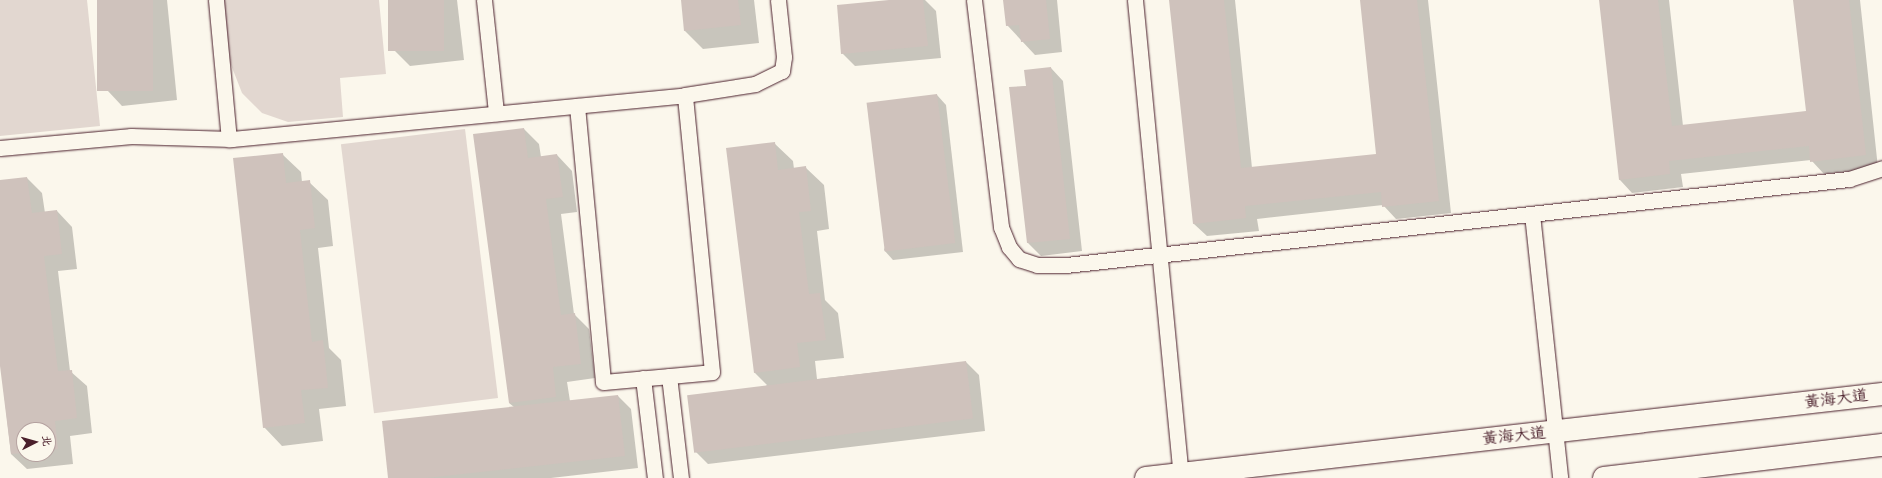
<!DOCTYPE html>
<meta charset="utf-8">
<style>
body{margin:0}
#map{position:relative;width:1882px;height:478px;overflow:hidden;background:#fbf7ec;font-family:Caveat,"LXGW WenKai TC",sans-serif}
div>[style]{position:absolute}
.green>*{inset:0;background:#e2d7d0;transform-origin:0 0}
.shadow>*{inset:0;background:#0003}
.building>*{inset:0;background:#cfc2bc;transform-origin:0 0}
.roads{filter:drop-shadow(0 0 1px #4a1f2b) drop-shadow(0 0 1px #4a1f2b)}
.service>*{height:15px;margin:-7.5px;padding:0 7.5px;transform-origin:7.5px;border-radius:7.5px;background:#fbf7ec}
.tertiary>*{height:22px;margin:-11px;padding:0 11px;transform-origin:11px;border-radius:11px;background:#fbf7ec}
span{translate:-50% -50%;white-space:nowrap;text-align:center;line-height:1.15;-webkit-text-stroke:3px #fbf7ec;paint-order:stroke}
.street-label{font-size:16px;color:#4a1f2b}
.north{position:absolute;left:16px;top:422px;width:40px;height:40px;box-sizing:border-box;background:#fbf7ec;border:1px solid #b4a19f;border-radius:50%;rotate:84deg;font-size:11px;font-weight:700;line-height:16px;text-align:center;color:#4a1f2b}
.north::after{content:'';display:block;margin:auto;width:14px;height:18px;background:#4a1f2b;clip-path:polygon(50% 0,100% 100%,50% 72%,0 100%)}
</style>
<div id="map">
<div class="green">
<div style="clip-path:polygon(0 0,87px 0,100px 126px,0 136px)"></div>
<div style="clip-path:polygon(221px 0,379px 0,386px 74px,340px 78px,343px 117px,288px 122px,262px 113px,242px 93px,226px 52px)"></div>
<div style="left:465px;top:129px;width:271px;height:125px;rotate:83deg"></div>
</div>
<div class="shadow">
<div style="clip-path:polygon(98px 0,167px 0,177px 100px,122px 106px,107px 90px)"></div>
<div style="clip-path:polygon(389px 0,457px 0,464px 60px,410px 66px,395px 51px)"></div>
<div style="clip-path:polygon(682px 0,754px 0,759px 43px,703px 49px,685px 31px)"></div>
<div style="clip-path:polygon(900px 0,925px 0,936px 11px,941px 58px,855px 66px,842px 53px)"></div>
<div style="clip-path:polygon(1004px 0,1057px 0,1062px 52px,1035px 55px,1007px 25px)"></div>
<div style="clip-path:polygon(1170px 0,1235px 0,1252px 168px,1377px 155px,1361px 0,1428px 0,1451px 213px,1396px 219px,1383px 205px,1257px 219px,1259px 231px,1207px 236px,1194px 224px)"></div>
<div style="clip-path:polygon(1600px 0,1669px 0,1683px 126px,1807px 112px,1794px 0,1860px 0,1878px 168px,1824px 174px,1811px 160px,1681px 174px,1683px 187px,1632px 193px,1620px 180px)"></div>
<div style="clip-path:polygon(1051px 68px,1063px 81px,1082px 251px,1041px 256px,1028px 243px,1011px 88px,1027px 86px)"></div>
<div style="clip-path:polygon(937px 95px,946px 105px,963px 252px,893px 260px,884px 250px)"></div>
<div style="clip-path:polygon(524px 129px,539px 144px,541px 157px,557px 155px,572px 171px,577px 212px,561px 214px,574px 314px,589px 329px,595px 378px,567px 382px,570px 401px,618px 396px,631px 409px,638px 468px,551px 478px,389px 478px,514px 407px,509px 403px)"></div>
<div style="clip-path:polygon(774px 143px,793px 161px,794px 169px,805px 167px,824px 185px,829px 229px,817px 231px,825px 300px,838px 313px,844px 358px,815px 361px,817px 379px,966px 362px,979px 375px,985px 431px,708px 464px,695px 451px,767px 385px,755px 373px)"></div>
<div style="clip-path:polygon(282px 154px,301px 172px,302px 182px,309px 182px,328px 200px,333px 246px,318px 248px,329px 348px,341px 360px,346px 406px,319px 409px,323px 441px,282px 446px,264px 427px)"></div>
<div style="clip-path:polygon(evenodd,27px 178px,42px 193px,45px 213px,57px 211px,72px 227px,77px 269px,58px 271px,70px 371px,87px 386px,92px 433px,70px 436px,73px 464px,27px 469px,11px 454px,0 358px,0 181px,27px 178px,24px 430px,48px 430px,48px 454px,24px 454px,24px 430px)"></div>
</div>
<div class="building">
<div style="left:97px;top:0;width:56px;height:91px"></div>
<div style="left:388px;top:0;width:56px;height:51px"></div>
<div style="clip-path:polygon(681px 0,738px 0,741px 25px,684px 31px)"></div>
<div style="clip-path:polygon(889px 0,923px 0,928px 46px,841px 54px,837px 5px)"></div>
<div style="clip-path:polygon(1003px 0,1046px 0,1050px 39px,1021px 42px,1019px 25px,1006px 26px)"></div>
<div style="clip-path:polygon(1169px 0,1224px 0,1241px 168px,1376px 154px,1360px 0,1417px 0,1439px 201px,1382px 207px,1381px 192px,1245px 206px,1246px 218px,1193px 224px)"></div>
<div style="clip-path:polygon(1599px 0,1658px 0,1672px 126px,1806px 111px,1793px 0,1849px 0,1866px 155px,1810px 162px,1809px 146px,1669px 161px,1670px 174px,1619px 180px)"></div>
<div style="clip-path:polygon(1051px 67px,1070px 239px,1027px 243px,1009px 87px,1026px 86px,1024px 70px)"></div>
<div style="left:937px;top:94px;width:150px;height:71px;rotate:83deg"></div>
<div style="clip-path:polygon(524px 128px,528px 158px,557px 154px,563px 197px,546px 199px,561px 315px,575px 313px,581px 364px,553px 367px,556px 397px,509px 403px,473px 134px)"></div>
<div style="clip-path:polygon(775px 142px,778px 170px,806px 166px,811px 211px,799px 212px,809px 294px,820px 293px,826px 340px,797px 343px,800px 367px,754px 373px,726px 148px)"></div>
<div style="clip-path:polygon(283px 153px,286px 183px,310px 180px,315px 228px,300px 230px,312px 342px,323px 340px,328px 388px,301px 390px,305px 423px,263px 428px,233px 158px)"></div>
<div style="clip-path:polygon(27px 177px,32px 213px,57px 210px,62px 254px,44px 256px,58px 371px,72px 370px,77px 418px,55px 421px,58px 449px,48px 450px,48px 430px,24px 430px,24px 453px,11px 454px,0 366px,0 180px)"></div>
<div style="left:966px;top:361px;width:58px;height:281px;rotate:83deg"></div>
<div style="clip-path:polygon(618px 395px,625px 456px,426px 478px,388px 478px,382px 421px)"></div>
</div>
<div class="roads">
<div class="service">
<div style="left:216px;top:0;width:140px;rotate:84.7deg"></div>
<div style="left:484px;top:0;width:114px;rotate:83.9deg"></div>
<div style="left:974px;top:0;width:229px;rotate:83.2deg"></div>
<div style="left:1001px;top:227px;width:22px;rotate:68deg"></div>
<div style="left:1009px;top:247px;width:16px;rotate:50deg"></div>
<div style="left:1019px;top:259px;width:19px;rotate:18deg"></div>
<div style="left:1037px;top:265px;width:29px"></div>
<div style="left:1066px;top:265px;width:788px;rotate:-6.27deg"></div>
<div style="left:1849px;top:179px;width:35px;rotate:-18deg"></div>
<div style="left:1135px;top:0;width:480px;rotate:84.5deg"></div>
<div style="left:577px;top:106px;width:277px;rotate:84.6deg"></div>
<div style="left:603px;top:382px;width:109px;rotate:-5.2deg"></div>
<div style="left:712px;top:372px;width:278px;rotate:-95.6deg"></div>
<div style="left:0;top:148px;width:132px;rotate:-5.2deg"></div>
<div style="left:131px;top:136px;width:101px;rotate:1.7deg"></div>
<div style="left:232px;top:139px;width:455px;rotate:-5.5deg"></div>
<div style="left:685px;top:95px;width:71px;rotate:-8.9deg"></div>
<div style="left:755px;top:84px;width:30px;rotate:-26deg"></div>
<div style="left:782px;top:71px;width:14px;rotate:-82deg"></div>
<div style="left:784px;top:57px;width:57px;rotate:-96deg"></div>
<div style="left:1532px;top:214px;width:265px;rotate:83.9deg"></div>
<div style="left:669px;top:376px;width:103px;rotate:83.3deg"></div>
<div style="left:643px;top:378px;width:101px;rotate:83.2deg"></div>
</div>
<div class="tertiary">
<div style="left:1146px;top:478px;width:741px;rotate:-6.51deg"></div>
<div style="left:1604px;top:478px;width:280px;rotate:-6.8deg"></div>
</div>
</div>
<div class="street-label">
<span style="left:1836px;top:399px;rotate:-7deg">黄海大道</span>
<span style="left:1514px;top:436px;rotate:-6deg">黄海大道</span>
</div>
<div class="north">北</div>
</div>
